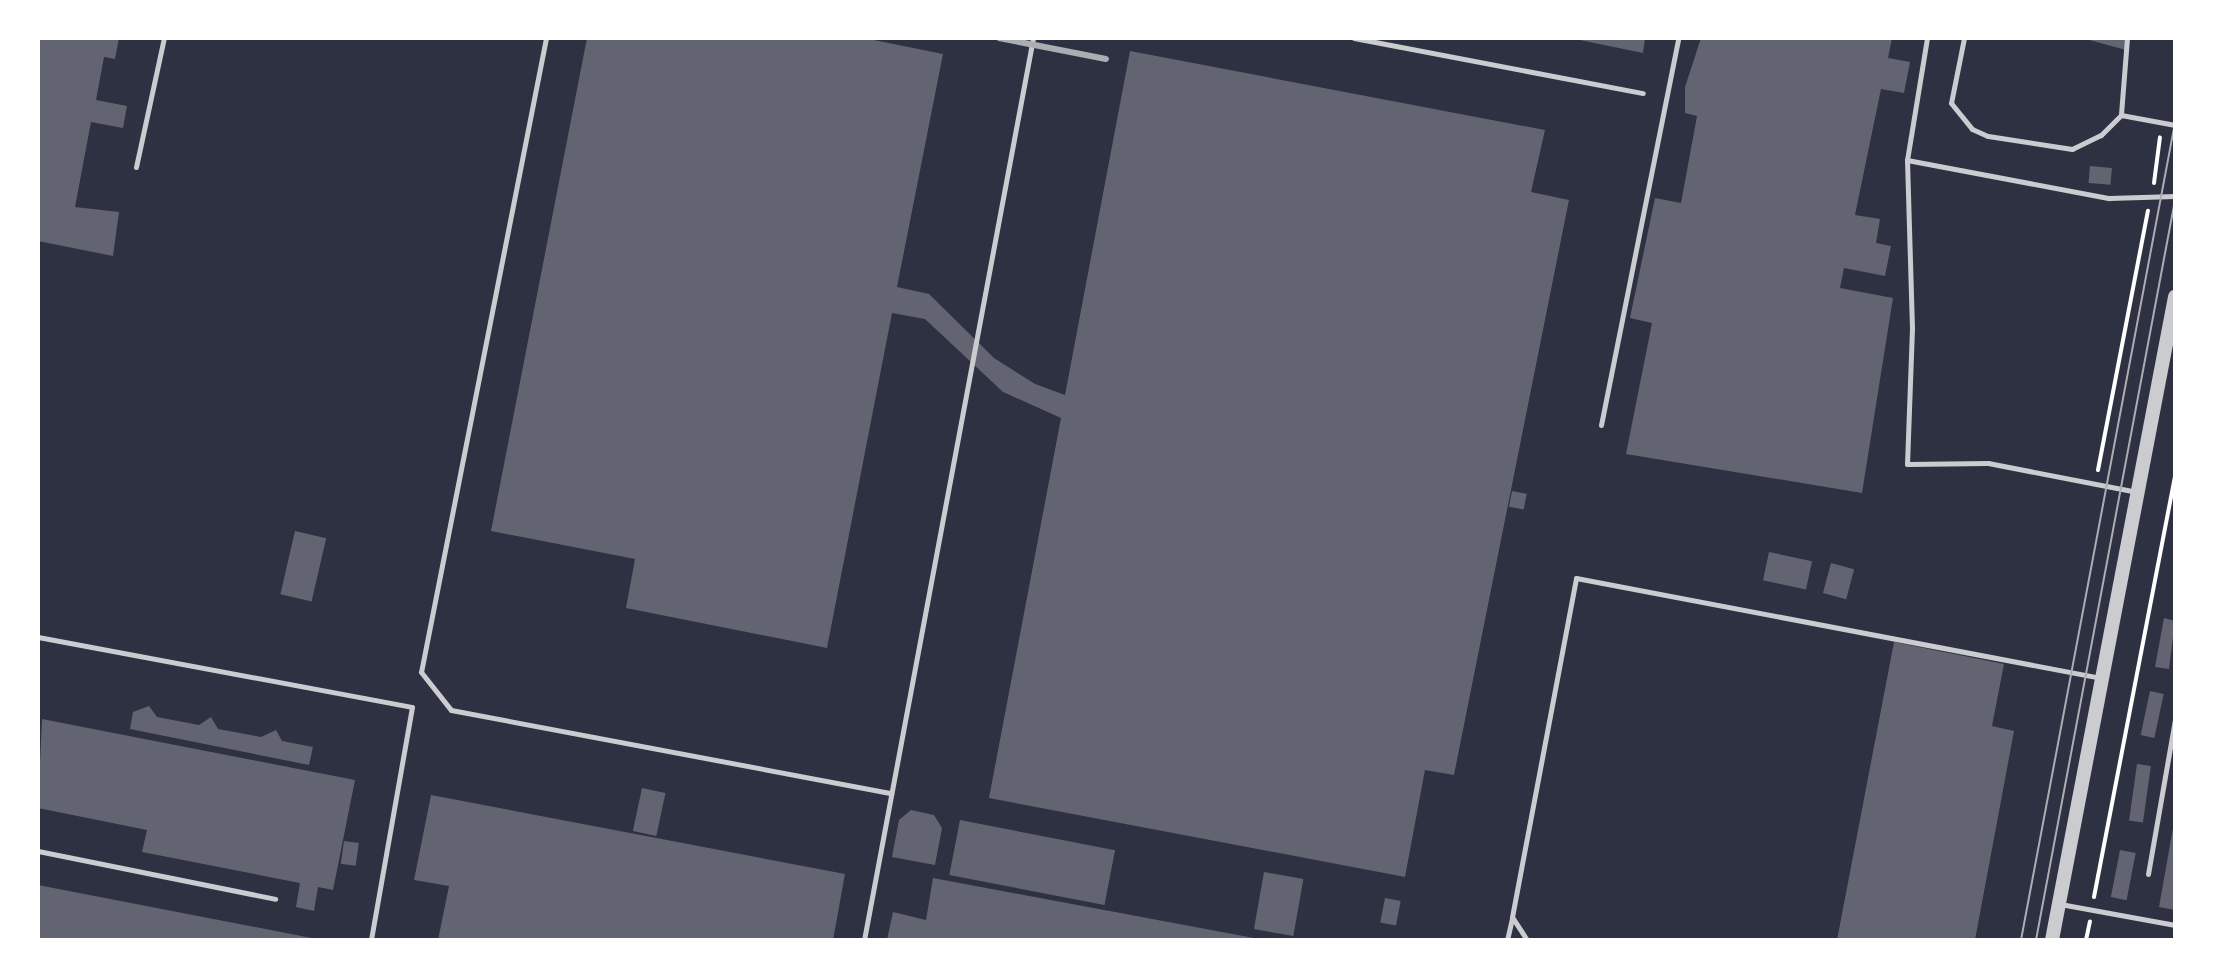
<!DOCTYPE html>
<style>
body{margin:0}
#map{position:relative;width:2213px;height:978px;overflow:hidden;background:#2d3142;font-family:Roboto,sans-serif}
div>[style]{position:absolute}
.building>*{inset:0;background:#626471;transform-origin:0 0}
.path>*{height:4px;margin:-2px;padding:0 2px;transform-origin:2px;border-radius:2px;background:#fff}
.service>*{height:5px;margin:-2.5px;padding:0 2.5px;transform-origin:2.5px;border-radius:2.5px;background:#caccd0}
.tertiary>*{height:14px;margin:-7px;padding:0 7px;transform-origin:7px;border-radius:7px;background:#caccd0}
.tram>*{height:2px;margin:-1px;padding:0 1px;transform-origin:1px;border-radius:1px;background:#abadb3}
.rail>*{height:6px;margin:-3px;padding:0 3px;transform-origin:3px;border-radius:3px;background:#abadb3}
span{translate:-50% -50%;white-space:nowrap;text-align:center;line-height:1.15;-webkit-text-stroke:6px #fff;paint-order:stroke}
.frame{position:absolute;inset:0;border:40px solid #fff;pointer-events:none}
</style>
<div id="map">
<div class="building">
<div style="clip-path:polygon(38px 38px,119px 38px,115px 59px,104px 57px,96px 100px,127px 106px,123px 128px,91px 122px,75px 207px,119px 212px,113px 256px,38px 241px)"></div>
<div style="clip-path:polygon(587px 38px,864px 38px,943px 54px,897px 287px,929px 294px,994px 358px,1035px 384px,1065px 395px,1130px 51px,1545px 130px,1531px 192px,1569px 200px,1454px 775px,1425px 770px,1405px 877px,989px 798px,1061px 418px,1003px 392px,925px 319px,892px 313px,827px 648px,626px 608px,635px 559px,491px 531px)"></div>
<div style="clip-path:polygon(1570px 38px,1645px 38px,1643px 53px)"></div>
<div style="clip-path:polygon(1701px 38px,1892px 38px,1888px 58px,1910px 62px,1904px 93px,1881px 89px,1855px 215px,1880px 219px,1876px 243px,1891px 246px,1885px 276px,1844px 268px,1840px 288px,1893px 298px,1862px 493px,1626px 454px,1652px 323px,1630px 318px,1655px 198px,1681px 203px,1697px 116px,1685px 113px,1685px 87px)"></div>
<div style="clip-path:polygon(2082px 38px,2129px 38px,2126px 50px)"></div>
<div style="left:2090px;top:166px;width:22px;height:17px;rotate:5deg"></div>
<div style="left:1512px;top:491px;width:15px;height:16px;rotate:11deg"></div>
<div style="left:295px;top:531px;width:32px;height:65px;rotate:13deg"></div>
<div style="left:1769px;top:552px;width:44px;height:29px;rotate:12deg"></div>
<div style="left:1831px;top:563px;width:24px;height:31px;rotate:15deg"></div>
<div style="clip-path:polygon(2164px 618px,2175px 621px,2169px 669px,2155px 667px)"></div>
<div style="clip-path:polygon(1894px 642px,2004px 664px,1992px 726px,2014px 731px,1975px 940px,1837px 940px)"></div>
<div style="left:2150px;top:691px;width:14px;height:45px;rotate:12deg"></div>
<div style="clip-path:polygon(149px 706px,157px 717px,199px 725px,211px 717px,218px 729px,261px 737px,276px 730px,282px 741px,313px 747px,309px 765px,130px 729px,133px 712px)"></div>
<div style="clip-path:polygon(42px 719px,355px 780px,333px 890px,318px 887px,314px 911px,296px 907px,300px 883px,142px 852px,147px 830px,38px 808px)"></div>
<div style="left:2137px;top:764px;width:14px;height:57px;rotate:8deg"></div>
<div style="left:642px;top:788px;width:24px;height:44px;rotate:12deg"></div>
<div style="clip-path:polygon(431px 795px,845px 874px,833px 940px,438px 940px,449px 886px,414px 880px)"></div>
<div style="clip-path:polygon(911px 810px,934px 815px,942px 828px,935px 865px,892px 857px,899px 820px)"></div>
<div style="left:960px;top:820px;width:158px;height:56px;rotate:11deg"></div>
<div style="clip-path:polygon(2173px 828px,2175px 828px,2175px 910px,2159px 907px)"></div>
<div style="left:344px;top:841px;width:15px;height:23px;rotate:8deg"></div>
<div style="left:2120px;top:850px;width:16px;height:48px;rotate:11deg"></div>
<div style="left:1264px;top:872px;width:40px;height:58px;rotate:10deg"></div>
<div style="clip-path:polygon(933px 878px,1254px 938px,1254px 940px,887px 940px,893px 912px,926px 920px)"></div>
<div style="clip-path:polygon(38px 885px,317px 939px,317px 940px,38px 940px)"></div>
<div style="left:1385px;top:898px;width:16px;height:25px;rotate:11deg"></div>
</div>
<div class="path">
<div style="left:2154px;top:183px;width:46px;rotate:-82.6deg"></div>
<div style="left:2098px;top:470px;width:264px;rotate:-79.1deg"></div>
<div style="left:2094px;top:897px;width:430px;rotate:-79.1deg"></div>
<div style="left:2086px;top:940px;width:19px;rotate:-78deg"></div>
</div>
<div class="service">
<div style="left:546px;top:38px;width:646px;rotate:101.15deg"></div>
<div style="left:421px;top:672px;width:48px;rotate:51.7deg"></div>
<div style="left:451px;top:710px;width:448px;rotate:10.7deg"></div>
<div style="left:1354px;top:38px;width:294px;rotate:10.8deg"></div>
<div style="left:1927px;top:38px;width:124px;rotate:99.3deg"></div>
<div style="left:1907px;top:160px;width:168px;rotate:88.3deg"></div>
<div style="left:1912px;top:328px;width:136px;rotate:92.1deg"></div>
<div style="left:1907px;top:464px;width:81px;rotate:-0.7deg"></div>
<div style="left:1988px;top:463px;width:152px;rotate:11deg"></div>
<div style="left:1964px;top:38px;width:66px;rotate:101.3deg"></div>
<div style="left:1951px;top:103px;width:33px;rotate:51deg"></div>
<div style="left:1972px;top:129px;width:17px;rotate:24deg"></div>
<div style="left:1988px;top:136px;width:85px;rotate:8.8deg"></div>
<div style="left:2072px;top:149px;width:32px;rotate:-26deg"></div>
<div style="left:2101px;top:135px;width:28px;rotate:-45deg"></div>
<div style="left:2127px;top:38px;width:77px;rotate:94.5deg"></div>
<div style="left:2121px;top:115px;width:55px;rotate:10.5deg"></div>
<div style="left:1907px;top:160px;width:206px;rotate:10.7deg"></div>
<div style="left:2109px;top:198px;width:66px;rotate:-1.7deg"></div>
<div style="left:136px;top:167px;width:132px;rotate:-77.8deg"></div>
<div style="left:1601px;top:425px;width:395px;rotate:-78.7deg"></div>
<div style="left:38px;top:637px;width:380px;rotate:10.6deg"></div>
<div style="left:412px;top:707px;width:237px;rotate:100deg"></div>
<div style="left:38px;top:851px;width:242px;rotate:11.4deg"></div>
<div style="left:2148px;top:874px;width:156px;rotate:-80.1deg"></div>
<div style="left:2060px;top:904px;width:117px;rotate:10.3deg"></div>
<div style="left:864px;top:940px;width:918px;rotate:-79.39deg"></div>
<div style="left:1507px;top:940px;width:23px;rotate:-77deg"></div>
<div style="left:1527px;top:940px;width:27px;rotate:-123deg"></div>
<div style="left:1512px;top:917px;width:345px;rotate:-79.3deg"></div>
<div style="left:1576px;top:578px;width:534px;rotate:10.78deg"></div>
</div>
<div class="tertiary">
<div style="left:2052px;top:940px;width:655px;rotate:-79.17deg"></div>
</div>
<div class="tram">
<div style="left:2021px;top:940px;width:831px;rotate:-79.33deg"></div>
<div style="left:2036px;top:940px;width:753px;rotate:-79.36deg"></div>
</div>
<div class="rail">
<div style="left:999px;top:38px;width:109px;rotate:11.1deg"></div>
</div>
<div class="frame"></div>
</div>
